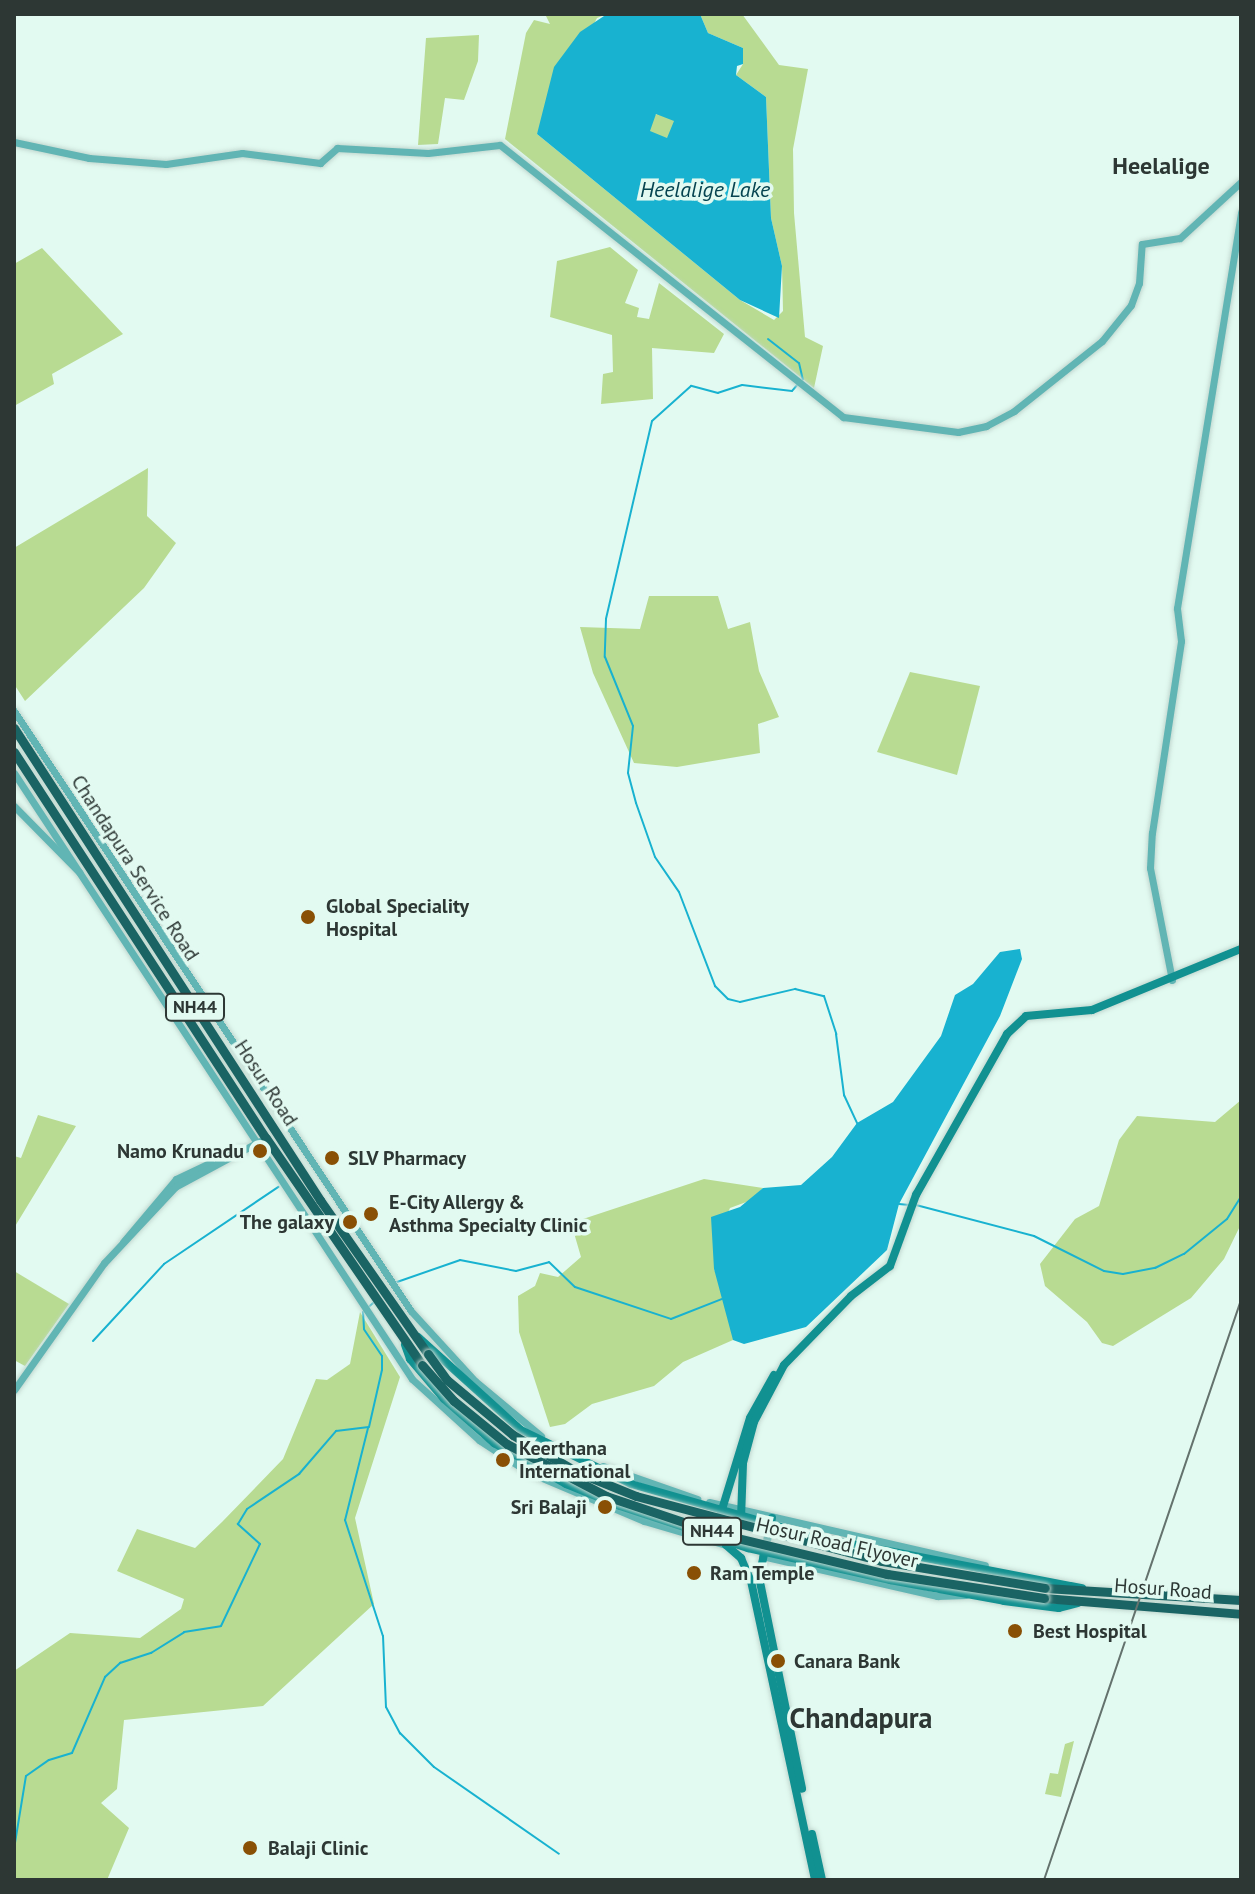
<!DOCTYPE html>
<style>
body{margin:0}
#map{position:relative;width:1255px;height:1894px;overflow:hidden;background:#e2faf1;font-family:"PT Sans",sans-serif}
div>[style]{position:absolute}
.green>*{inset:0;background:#b8db92}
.round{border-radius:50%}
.water>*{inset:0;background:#18b2d0}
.stream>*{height:2px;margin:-1px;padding:0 1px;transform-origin:1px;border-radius:1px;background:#18b2d0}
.roads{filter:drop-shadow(0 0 2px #c1d7cf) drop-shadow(0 0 2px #c1d7cf)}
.tertiary>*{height:7px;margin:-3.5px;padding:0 3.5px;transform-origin:3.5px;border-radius:3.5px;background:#61b5b4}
.secondary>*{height:8px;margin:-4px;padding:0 4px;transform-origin:4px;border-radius:4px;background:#119191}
.trunk>*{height:9px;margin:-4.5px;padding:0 4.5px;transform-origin:4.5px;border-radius:4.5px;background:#1a6464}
.rail>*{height:2px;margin:-1px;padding:0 1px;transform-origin:1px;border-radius:1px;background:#64726d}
.bridges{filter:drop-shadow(0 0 2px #c1d7cf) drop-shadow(0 0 2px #c1d7cf)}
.trunk-bridge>*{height:9px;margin:-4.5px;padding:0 4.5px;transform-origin:4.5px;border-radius:4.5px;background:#1a6464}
.dots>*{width:22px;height:22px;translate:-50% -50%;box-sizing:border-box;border:4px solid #e2faf1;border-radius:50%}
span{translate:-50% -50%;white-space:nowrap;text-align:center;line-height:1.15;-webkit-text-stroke:7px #e2faf1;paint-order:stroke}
.shield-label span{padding:2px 6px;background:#e2faf1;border:2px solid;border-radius:6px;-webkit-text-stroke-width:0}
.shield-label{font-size:18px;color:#2d3734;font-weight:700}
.street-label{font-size:20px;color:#2d3734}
.poi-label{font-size:20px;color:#2d3734;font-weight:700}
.left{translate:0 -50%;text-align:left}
.right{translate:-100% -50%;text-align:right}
.water-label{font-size:22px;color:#064450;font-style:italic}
.quarter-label{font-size:24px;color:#2d3734;font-weight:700}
.district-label{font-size:28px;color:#2d3734;font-weight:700}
.frame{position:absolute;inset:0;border:16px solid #2d3734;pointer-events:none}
</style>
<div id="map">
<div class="green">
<div style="clip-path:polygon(545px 14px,607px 14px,597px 18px,537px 134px,740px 300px,774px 320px,783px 311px,782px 266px,771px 218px,766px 97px,736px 75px,743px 64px,743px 48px,708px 33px,700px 14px,742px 14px,779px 65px,808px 69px,793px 149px,794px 213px,805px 337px,823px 346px,814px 388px,505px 139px,526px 33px,534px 20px,550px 24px)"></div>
<div style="clip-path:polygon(479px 35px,478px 61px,464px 100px,445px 98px,438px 144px,418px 145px,426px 38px)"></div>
<div class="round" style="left:649px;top:113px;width:26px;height:26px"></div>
<div style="clip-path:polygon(610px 247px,638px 270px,625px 303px,639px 308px,637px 317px,649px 319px,659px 283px,724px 334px,714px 353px,652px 348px,653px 399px,601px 404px,603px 374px,613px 372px,612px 335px,550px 317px,557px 261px)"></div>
<div style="clip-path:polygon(42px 248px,123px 334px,52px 374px,54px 384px,14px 406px,14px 264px)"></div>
<div style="clip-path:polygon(148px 468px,147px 516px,176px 543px,144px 588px,25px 701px,14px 684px,14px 548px)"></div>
<div style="clip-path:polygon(649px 596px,718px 596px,728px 629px,750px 622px,759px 671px,779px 717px,758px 724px,760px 753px,677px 767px,634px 763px,593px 673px,580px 627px,640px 629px)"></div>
<div style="clip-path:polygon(910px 672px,980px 686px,957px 775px,877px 752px)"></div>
<div style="clip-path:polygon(1241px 1100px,1241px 1224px,1224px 1259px,1191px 1298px,1113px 1346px,1102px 1343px,1087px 1322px,1045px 1286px,1040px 1264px,1075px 1219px,1099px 1206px,1119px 1140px,1137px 1116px,1215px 1122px)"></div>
<div style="clip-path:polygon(38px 1115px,76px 1126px,14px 1228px,14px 1156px,21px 1158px)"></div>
<div style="clip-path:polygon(704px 1179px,763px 1188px,749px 1201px,730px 1208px,716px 1238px,714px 1269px,734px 1318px,733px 1340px,683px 1362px,654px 1386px,592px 1404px,565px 1424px,550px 1427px,519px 1332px,518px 1296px,535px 1286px,540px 1273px,558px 1277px,581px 1257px,574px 1233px,580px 1220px)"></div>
<div style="clip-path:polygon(14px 1271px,69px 1304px,25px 1366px,14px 1360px)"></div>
<div style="clip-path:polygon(360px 1312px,400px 1377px,355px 1518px,374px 1604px,263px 1706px,124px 1720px,117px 1789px,101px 1803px,129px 1828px,107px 1880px,14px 1880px,14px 1671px,70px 1633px,140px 1638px,181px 1609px,184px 1599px,117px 1571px,137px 1529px,195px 1548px,222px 1522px,283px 1459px,316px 1379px,327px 1380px,350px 1364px)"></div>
<div style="clip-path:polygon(1074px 1741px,1061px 1797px,1045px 1794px,1050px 1773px,1058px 1774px,1065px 1744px)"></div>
</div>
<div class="water">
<div style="clip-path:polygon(evenodd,607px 14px,700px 14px,708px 33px,743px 48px,743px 64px,737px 66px,736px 75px,766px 97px,771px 218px,782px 266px,779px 318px,740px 300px,537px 134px,554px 67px,580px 32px,607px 14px,656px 114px,674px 121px,667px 138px,650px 131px,656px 114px)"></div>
<div style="clip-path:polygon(1020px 949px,1022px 959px,1000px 1016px,899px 1204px,887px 1250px,806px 1327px,744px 1344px,733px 1340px,714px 1269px,711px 1217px,740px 1207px,763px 1188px,801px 1185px,832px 1157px,857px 1123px,893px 1102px,941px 1036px,955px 995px,973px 984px,1000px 952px)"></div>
</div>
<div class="stream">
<div style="left:768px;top:339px;width:39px;rotate:38deg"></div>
<div style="left:799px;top:363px;width:17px;rotate:77deg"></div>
<div style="left:798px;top:384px;width:9px;rotate:131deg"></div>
<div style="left:792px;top:391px;width:50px;rotate:-173.2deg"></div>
<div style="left:742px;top:385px;width:25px;rotate:162deg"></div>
<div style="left:718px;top:393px;width:28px;rotate:-165deg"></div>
<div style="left:691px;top:386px;width:52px;rotate:138.1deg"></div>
<div style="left:652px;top:421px;width:203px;rotate:103.1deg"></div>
<div style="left:606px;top:619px;width:38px;rotate:92deg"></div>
<div style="left:605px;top:657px;width:74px;rotate:67.9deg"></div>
<div style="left:633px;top:726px;width:47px;rotate:96.1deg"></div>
<div style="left:628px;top:773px;width:31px;rotate:75deg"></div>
<div style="left:636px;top:803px;width:57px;rotate:70.6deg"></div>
<div style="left:655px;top:857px;width:42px;rotate:55.6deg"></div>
<div style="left:679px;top:892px;width:101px;rotate:69deg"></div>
<div style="left:715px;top:986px;width:18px;rotate:45deg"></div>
<div style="left:728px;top:999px;width:12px;rotate:14deg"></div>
<div style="left:740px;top:1002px;width:57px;rotate:-13.3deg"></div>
<div style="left:795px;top:989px;width:30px;rotate:14deg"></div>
<div style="left:824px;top:996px;width:40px;rotate:72deg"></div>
<div style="left:836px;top:1034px;width:62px;rotate:82.5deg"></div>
<div style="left:844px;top:1095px;width:31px;rotate:65deg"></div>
<div style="left:899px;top:1204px;width:10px;rotate:6deg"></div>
<div style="left:916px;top:1205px;width:122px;rotate:14.7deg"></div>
<div style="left:1034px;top:1236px;width:78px;rotate:26.6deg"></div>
<div style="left:1104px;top:1271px;width:19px;rotate:9deg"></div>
<div style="left:1123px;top:1274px;width:33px;rotate:-11deg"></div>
<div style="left:1155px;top:1268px;width:32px;rotate:-26deg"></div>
<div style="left:1184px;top:1254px;width:55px;rotate:-39.1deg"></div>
<div style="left:1227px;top:1219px;width:26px;rotate:-58deg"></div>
<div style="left:397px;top:1282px;width:67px;rotate:-19.2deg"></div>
<div style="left:460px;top:1260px;width:57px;rotate:11.1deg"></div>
<div style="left:516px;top:1271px;width:34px;rotate:-15deg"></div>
<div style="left:549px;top:1262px;width:36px;rotate:44deg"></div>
<div style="left:575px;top:1287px;width:101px;rotate:18.4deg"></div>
<div style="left:671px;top:1319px;width:55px;rotate:-21.4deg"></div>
<div style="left:93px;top:1341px;width:105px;rotate:-47.3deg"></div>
<div style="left:164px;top:1264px;width:138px;rotate:-34deg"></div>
<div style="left:368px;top:1428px;width:95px;rotate:104deg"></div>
<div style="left:345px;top:1520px;width:122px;rotate:71.9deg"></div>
<div style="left:383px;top:1636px;width:71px;rotate:87.6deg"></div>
<div style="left:386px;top:1707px;width:30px;rotate:62deg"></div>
<div style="left:400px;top:1733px;width:48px;rotate:45deg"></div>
<div style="left:434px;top:1767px;width:152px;rotate:34.8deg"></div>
<div style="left:14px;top:1849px;width:74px;rotate:-80.7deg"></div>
<div style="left:26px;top:1776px;width:28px;rotate:-35deg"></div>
<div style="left:49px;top:1760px;width:24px;rotate:-17deg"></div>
<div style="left:72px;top:1753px;width:83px;rotate:-66.5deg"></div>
<div style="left:105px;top:1677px;width:21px;rotate:-43deg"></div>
<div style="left:120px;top:1663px;width:33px;rotate:-18deg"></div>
<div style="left:151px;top:1653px;width:39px;rotate:-32deg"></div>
<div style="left:184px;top:1632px;width:37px;rotate:-9deg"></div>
<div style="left:221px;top:1626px;width:91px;rotate:-64.6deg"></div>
<div style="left:260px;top:1544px;width:30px;rotate:-138deg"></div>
<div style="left:238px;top:1524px;width:17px;rotate:-59deg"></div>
<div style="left:247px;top:1509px;width:63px;rotate:-33.9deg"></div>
<div style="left:299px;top:1474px;width:57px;rotate:-49.3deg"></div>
<div style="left:336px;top:1431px;width:33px;rotate:-7deg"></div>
<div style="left:369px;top:1427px;width:58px;rotate:-77.2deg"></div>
<div style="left:382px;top:1370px;width:14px;rotate:-90deg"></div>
<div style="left:382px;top:1356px;width:32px;rotate:-124deg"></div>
<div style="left:364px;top:1329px;width:17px;rotate:-93deg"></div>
<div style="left:363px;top:1312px;width:15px;rotate:-42deg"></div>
</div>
<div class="roads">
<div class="tertiary">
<div style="left:14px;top:142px;width:77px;rotate:12deg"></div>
<div style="left:89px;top:158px;width:77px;rotate:4.5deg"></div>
<div style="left:166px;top:164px;width:77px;rotate:-8.2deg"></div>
<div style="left:242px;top:153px;width:79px;rotate:7.3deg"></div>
<div style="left:320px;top:163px;width:23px;rotate:-41deg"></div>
<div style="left:337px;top:148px;width:91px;rotate:3.1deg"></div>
<div style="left:428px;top:153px;width:72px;rotate:-6.3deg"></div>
<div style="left:500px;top:145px;width:438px;rotate:38.4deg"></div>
<div style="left:843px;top:417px;width:116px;rotate:7.4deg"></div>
<div style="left:958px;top:432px;width:29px;rotate:-12deg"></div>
<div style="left:986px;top:426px;width:32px;rotate:-28deg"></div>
<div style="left:1014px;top:411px;width:112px;rotate:-38.5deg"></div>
<div style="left:1102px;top:341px;width:46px;rotate:-51.1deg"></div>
<div style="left:1131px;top:305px;width:23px;rotate:-70deg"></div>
<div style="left:1139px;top:283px;width:39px;rotate:-86deg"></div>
<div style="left:1142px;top:244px;width:38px;rotate:-9deg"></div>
<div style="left:1180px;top:238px;width:83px;rotate:-42.6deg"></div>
<div style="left:14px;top:711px;width:719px;rotate:56.51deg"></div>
<div style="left:411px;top:1311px;width:95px;rotate:47.6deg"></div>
<div style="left:475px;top:1381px;width:86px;rotate:39.8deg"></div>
<div style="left:14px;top:773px;width:725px;rotate:56.7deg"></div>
<div style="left:412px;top:1379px;width:91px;rotate:42.3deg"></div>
<div style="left:479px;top:1440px;width:59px;rotate:33.1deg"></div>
<div style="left:528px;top:1472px;width:126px;rotate:22.9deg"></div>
<div style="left:644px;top:1521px;width:85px;rotate:16.3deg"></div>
<div style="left:14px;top:806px;width:93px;rotate:45.4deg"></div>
<div style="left:1172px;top:980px;width:114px;rotate:-101.1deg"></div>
<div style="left:1150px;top:868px;width:35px;rotate:-87deg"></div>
<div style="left:1152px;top:833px;width:194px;rotate:-81.4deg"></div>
<div style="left:1181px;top:641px;width:33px;rotate:-97deg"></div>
<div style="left:1177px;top:608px;width:401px;rotate:-80.8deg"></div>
<div style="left:123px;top:1242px;width:82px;rotate:-49.9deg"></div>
<div style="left:176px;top:1179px;width:70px;rotate:-25.5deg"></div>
<div style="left:14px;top:1390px;width:156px;rotate:-54.7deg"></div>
<div style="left:104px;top:1263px;width:104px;rotate:-46.9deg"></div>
<div style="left:175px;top:1187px;width:97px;rotate:-28.4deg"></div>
<div style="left:603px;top:1466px;width:100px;rotate:19.3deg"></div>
<div style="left:709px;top:1502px;width:283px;rotate:12.9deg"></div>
<div style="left:762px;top:1556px;width:180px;rotate:12.9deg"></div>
<div style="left:937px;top:1596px;width:29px;rotate:-2deg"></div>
</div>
<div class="secondary">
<div style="left:418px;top:1337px;width:139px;rotate:42.1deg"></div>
<div style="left:521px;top:1430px;width:123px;rotate:26.1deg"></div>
<div style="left:631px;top:1484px;width:192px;rotate:16deg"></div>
<div style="left:816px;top:1537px;width:271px;rotate:10.9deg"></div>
<div style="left:405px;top:1345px;width:15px;rotate:70deg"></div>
<div style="left:410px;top:1359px;width:52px;rotate:49.6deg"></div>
<div style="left:444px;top:1399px;width:67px;rotate:41.3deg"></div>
<div style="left:494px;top:1443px;width:83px;rotate:29.7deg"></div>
<div style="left:566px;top:1484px;width:58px;rotate:22.2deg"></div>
<div style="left:620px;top:1506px;width:135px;rotate:18.2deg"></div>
<div style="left:748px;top:1548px;width:146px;rotate:12.7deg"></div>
<div style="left:890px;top:1580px;width:116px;rotate:10.4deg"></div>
<div style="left:1004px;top:1601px;width:55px;rotate:7.3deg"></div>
<div style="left:1059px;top:1608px;width:20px;rotate:-15deg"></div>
<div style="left:774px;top:1375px;width:49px;rotate:119.2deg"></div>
<div style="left:750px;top:1418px;width:99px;rotate:107deg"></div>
<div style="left:721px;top:1513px;width:32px;rotate:81deg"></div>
<div style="left:726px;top:1545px;width:20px;rotate:41deg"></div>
<div style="left:741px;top:1558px;width:25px;rotate:67deg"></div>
<div style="left:751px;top:1581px;width:306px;rotate:77.9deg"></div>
<div style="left:741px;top:1518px;width:55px;rotate:-87.9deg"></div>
<div style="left:743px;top:1463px;width:42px;rotate:-75deg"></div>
<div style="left:754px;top:1422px;width:64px;rotate:-62.2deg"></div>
<div style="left:784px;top:1365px;width:96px;rotate:-45.8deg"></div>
<div style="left:851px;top:1296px;width:49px;rotate:-37.6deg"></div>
<div style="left:890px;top:1266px;width:76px;rotate:-69.9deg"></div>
<div style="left:916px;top:1195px;width:185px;rotate:-60.5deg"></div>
<div style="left:1007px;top:1034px;width:26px;rotate:-43deg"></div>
<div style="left:1026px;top:1016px;width:66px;rotate:-5.2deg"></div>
<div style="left:1092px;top:1010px;width:161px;rotate:-22.3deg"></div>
<div style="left:772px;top:1518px;width:60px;rotate:102.4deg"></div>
<div style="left:759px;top:1577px;width:216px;rotate:78.5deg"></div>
<div style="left:812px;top:1834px;width:47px;rotate:77.7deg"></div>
</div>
<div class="trunk">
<div style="left:14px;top:728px;width:563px;rotate:57.04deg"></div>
<div style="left:320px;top:1200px;width:188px;rotate:55deg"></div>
<div style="left:14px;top:752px;width:461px;rotate:56.9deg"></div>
<div style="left:266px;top:1138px;width:275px;rotate:55.5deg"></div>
<div style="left:1045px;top:1588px;width:196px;rotate:3.5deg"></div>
<div style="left:1044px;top:1598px;width:198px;rotate:4.6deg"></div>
</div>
</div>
<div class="rail">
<div style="left:1044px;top:1880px;width:613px;rotate:-71.24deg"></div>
</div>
<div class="bridges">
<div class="trunk-bridge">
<div style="left:428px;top:1354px;width:32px;rotate:54deg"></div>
<div style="left:447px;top:1380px;width:86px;rotate:39.8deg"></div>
<div style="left:513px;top:1435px;width:74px;rotate:30deg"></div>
<div style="left:577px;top:1472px;width:64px;rotate:22.1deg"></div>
<div style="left:636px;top:1496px;width:254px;rotate:14.8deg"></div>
<div style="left:882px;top:1561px;width:165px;rotate:9.4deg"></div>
<div style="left:422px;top:1365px;width:48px;rotate:48.4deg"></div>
<div style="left:454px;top:1401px;width:68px;rotate:39.1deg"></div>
<div style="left:507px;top:1444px;width:112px;rotate:27.7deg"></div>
<div style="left:606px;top:1496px;width:116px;rotate:18.6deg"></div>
<div style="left:716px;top:1533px;width:176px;rotate:13.5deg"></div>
<div style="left:887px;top:1574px;width:159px;rotate:8.7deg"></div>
</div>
</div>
<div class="dots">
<div style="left:308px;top:917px;background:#895005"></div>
<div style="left:260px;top:1151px;background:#895005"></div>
<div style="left:332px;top:1158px;background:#895005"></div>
<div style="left:371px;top:1214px;background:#895005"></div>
<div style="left:350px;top:1222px;background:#895005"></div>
<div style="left:503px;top:1460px;background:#895005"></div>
<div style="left:605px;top:1507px;background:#895005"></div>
<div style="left:694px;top:1573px;background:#895005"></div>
<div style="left:1015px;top:1631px;background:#895005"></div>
<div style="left:778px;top:1661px;background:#895005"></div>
<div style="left:250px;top:1848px;background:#895005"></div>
</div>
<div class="shield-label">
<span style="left:195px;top:1007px">NH44</span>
<span style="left:712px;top:1531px">NH44</span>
</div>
<div class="street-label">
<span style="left:135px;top:868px;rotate:57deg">Chandapura Service Road</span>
<span style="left:266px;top:1083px;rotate:57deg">Hosur Road</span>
<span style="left:837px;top:1543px;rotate:13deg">Hosur Road Flyover</span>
<span style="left:1163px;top:1589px;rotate:4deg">Hosur Road</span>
</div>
<div class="poi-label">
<span class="left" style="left:326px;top:918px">Global Speciality<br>Hospital</span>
<span class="right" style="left:244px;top:1151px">Namo Krunadu</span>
<span class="left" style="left:348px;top:1158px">SLV Pharmacy</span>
<span class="left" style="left:389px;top:1214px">E-City Allergy &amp;<br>Asthma Specialty Clinic</span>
<span class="right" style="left:334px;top:1222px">The galaxy</span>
<span class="left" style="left:519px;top:1460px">Keerthana<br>International</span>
<span class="right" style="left:587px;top:1507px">Sri Balaji</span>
<span class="left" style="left:710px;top:1573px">Ram Temple</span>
<span class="left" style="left:1033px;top:1631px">Best Hospital</span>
<span class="left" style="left:794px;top:1661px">Canara Bank</span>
<span class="left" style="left:268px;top:1848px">Balaji Clinic</span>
</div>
<div class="water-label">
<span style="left:705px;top:190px">Heelalige Lake</span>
</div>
<div class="quarter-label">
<span style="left:1161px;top:166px">Heelalige</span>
</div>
<div class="district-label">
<span style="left:861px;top:1718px">Chandapura</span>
</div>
<div class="frame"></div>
</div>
